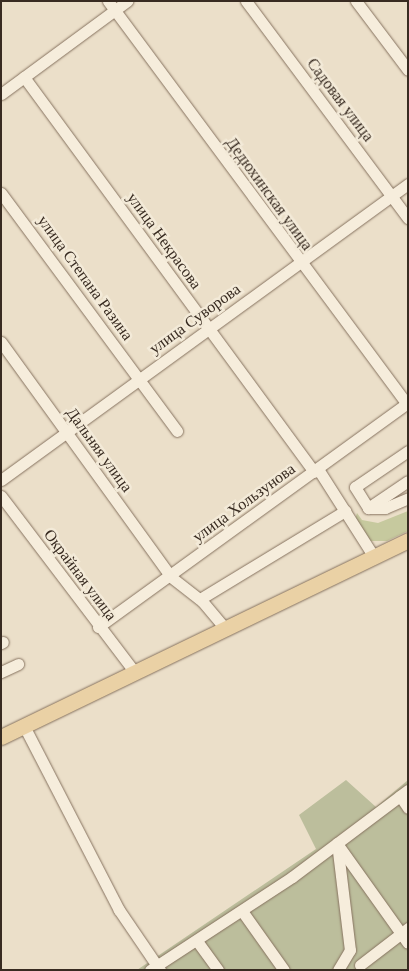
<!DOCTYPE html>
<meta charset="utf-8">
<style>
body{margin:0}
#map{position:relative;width:409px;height:971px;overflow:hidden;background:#ebdfc9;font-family:"Times New Roman",serif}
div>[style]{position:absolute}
.green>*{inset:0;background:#c6c99e}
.cemetery>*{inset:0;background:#bcbe9c}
.roads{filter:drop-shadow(0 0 1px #86725f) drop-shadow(0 0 1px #86725f)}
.minor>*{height:11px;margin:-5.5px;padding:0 5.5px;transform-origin:5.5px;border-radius:5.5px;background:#f6eddc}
.major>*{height:15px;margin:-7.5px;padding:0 7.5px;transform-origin:7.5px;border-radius:7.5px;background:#ead1a5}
span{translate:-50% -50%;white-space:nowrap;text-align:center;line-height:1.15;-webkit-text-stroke:5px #f3ead8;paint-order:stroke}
.street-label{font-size:16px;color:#382b21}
.frame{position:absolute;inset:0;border:2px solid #382b21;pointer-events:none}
</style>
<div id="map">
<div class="green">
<div style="clip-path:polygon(408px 511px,408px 531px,387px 541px,368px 541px,355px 519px,357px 513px,362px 520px,378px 523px)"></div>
</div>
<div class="cemetery">
<div style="clip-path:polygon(346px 780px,376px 807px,408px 780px,408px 970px,137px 970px,316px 849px,299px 815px)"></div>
</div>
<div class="roads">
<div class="minor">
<div style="left:108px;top:1px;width:502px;rotate:53.43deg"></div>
<div style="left:246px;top:1px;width:271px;rotate:53.3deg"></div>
<div style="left:356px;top:1px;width:86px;rotate:53deg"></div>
<div style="left:24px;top:77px;width:490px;rotate:53.7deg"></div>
<div style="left:1px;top:94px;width:157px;rotate:-36.4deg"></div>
<div style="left:1px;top:193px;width:296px;rotate:53.5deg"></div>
<div style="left:1px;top:342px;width:290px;rotate:54.1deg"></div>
<div style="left:171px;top:577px;width:39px;rotate:38deg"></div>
<div style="left:202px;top:601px;width:35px;rotate:50deg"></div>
<div style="left:408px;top:451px;width:64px;rotate:145.8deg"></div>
<div style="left:355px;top:487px;width:25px;rotate:58deg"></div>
<div style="left:368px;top:508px;width:48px;rotate:-34deg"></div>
<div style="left:318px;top:469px;width:104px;rotate:57.5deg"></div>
<div style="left:1px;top:480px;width:503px;rotate:-36.03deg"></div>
<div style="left:1px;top:496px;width:220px;rotate:52.8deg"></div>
<div style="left:368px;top:508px;width:17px"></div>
<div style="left:385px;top:508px;width:25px;rotate:-23deg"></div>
<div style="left:200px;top:599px;width:170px;rotate:-31.3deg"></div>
<div style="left:98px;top:627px;width:382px;rotate:-35.9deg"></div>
<div style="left:1px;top:643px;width:2px;rotate:-27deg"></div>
<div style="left:1px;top:672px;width:19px;rotate:-25deg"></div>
<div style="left:24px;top:726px;width:207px;rotate:62.7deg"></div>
<div style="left:119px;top:910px;width:73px;rotate:55.7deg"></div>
<div style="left:400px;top:796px;width:14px;rotate:56deg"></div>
<div style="left:337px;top:843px;width:108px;rotate:83.1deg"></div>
<div style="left:350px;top:950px;width:23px;rotate:121deg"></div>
<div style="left:338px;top:845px;width:120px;rotate:54.5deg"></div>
<div style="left:242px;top:911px;width:72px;rotate:54.6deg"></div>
<div style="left:197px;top:941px;width:36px;rotate:54deg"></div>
<div style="left:360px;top:965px;width:61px;rotate:-37.6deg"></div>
<div style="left:150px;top:970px;width:170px;rotate:-33.2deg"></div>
<div style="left:292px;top:877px;width:145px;rotate:-36.9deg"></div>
</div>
<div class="major">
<div style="left:1px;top:737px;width:452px;rotate:-25.8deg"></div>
</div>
</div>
<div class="street-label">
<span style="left:340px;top:100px;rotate:53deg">Садовая улица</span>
<span style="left:269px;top:194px;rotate:54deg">Дедюхинская улица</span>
<span style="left:164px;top:241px;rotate:54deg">улица Некрасова</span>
<span style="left:85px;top:278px;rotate:54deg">улица Степана Разина</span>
<span style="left:195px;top:319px;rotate:-36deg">улица Суворова</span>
<span style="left:99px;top:450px;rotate:54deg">Дальняя улица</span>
<span style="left:244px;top:503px;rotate:-36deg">улица Хользунова</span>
<span style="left:80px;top:575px;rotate:53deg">Окрайная улица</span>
</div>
<div class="frame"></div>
</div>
